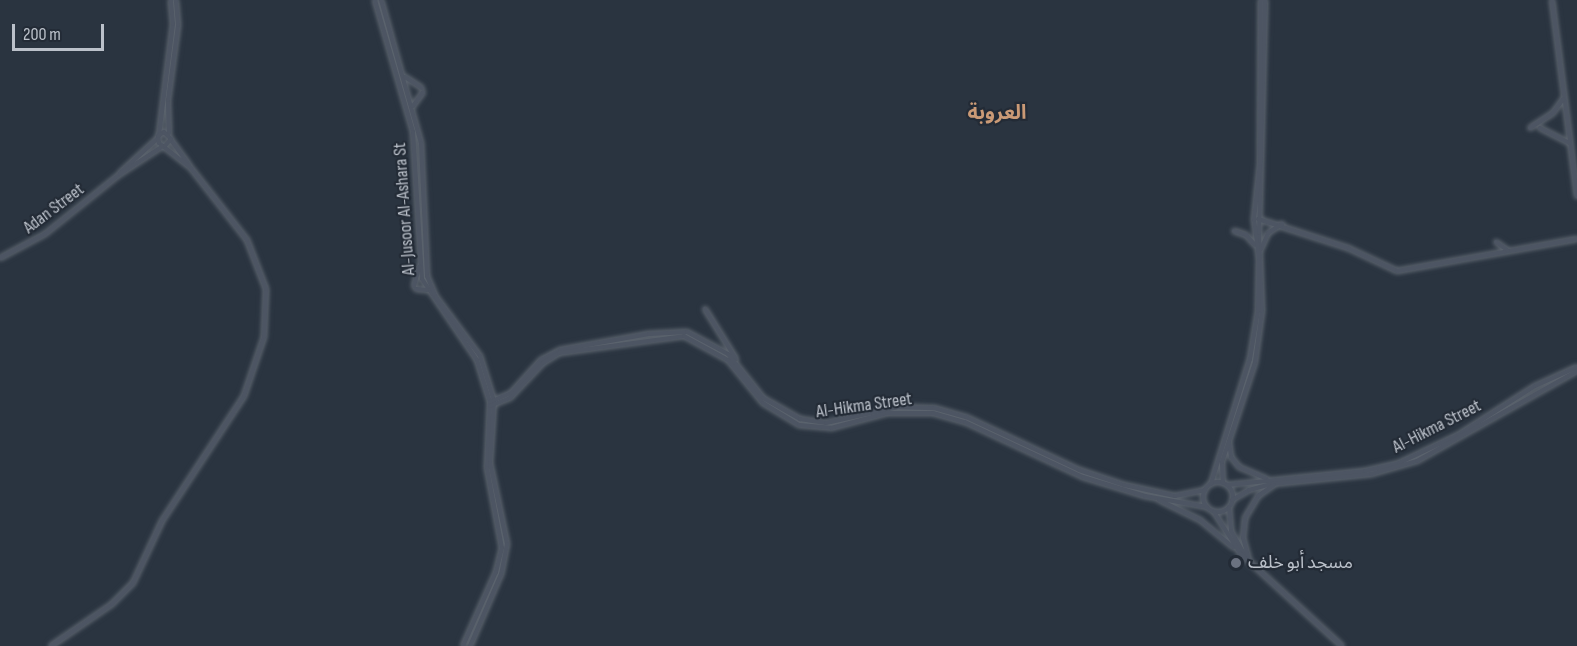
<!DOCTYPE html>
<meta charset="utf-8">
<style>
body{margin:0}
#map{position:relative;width:1577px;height:646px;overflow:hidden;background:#2a3440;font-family:"Sofia Sans Condensed","Noto Sans Arabic",sans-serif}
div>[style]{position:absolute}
.roads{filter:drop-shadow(0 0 2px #5c646e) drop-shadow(0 0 2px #5c646e)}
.secondary>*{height:4px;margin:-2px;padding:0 2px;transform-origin:2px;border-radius:2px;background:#4d5563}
.secondary>.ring{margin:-2px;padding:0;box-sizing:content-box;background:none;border:4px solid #4d5563;border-radius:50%}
.dots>*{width:16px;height:16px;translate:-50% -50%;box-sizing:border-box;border:3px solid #232b36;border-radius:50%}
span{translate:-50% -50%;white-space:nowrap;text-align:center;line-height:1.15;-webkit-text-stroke:4.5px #232b36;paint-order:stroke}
.street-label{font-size:18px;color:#bbc1ca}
.poi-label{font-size:18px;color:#bbc1ca}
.left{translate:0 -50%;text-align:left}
.neighbourhood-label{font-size:20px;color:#ca9a76;font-weight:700}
.scale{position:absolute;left:12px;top:24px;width:92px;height:27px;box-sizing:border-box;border:3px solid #bbc1ca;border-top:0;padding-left:8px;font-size:18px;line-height:21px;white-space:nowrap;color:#bbc1ca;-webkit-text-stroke:4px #232b36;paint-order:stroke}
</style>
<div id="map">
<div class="roads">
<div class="secondary">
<div style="left:375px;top:0;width:137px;rotate:73.9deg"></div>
<div style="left:413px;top:132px;width:147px;rotate:86.5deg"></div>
<div style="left:422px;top:279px;width:98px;rotate:55.8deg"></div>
<div style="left:477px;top:360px;width:44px;rotate:72.8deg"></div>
<div style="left:490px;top:402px;width:66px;rotate:92.6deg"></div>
<div style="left:487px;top:468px;width:81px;rotate:79.4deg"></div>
<div style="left:502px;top:548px;width:25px;rotate:104deg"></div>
<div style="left:496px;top:572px;width:81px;rotate:114deg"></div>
<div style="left:381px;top:0;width:148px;rotate:74.4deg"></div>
<div style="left:421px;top:143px;width:133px;rotate:87.4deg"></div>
<div style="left:427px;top:276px;width:23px;rotate:67deg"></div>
<div style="left:436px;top:297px;width:74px;rotate:53.3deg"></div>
<div style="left:480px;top:356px;width:47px;rotate:72.7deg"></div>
<div style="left:494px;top:401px;width:62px;rotate:93.7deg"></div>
<div style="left:490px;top:463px;width:83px;rotate:78.1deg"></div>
<div style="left:507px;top:544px;width:31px;rotate:101deg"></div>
<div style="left:501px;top:574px;width:78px;rotate:113.3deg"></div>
<div style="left:1552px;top:0;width:198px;rotate:82.7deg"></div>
<div style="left:405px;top:77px;width:20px;rotate:33deg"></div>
<div style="left:413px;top:106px;width:17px;rotate:-54deg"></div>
<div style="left:1530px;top:128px;width:27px;rotate:-33deg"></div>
<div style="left:1553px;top:113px;width:17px;rotate:-54deg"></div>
<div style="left:1540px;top:128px;width:33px;rotate:27deg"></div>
<div style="left:169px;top:133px;width:33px;rotate:-92deg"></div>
<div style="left:168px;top:100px;width:76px;rotate:-82.4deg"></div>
<div style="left:178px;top:25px;width:25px;rotate:-95deg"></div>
<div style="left:159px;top:135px;width:112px;rotate:-82.8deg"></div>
<div style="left:173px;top:24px;width:24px;rotate:-95deg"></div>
<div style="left:171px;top:140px;width:31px;rotate:54deg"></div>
<div style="left:120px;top:173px;width:52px;rotate:-42.6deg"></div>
<div style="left:1258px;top:219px;width:95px;rotate:17.9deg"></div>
<div style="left:1348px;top:248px;width:54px;rotate:25.1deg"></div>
<div style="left:1397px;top:271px;width:183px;rotate:-10.1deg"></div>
<div style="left:1234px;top:231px;width:13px;rotate:18deg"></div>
<div style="left:1246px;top:235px;width:13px;rotate:48deg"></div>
<div style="left:1496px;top:242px;width:14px;rotate:36deg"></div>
<div style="left:1261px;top:249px;width:17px;rotate:-66deg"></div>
<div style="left:1268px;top:233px;width:17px;rotate:-33deg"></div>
<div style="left:0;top:258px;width:51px;rotate:-28.1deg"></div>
<div style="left:45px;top:234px;width:96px;rotate:-38.7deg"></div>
<div style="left:120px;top:174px;width:51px;rotate:-33.1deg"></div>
<div style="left:414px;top:286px;width:20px;rotate:-75deg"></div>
<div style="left:416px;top:289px;width:11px;rotate:5deg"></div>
<div style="left:705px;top:309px;width:59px;rotate:58.2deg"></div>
<div style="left:490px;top:402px;width:23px;rotate:-23deg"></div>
<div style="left:511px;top:393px;width:45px;rotate:-47.7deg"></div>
<div style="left:541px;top:360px;width:21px;rotate:-28deg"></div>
<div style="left:560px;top:350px;width:90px;rotate:-10.2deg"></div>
<div style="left:649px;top:334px;width:38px;rotate:-3deg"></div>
<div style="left:687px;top:332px;width:47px;rotate:28.2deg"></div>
<div style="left:728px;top:354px;width:56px;rotate:51.5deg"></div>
<div style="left:763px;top:398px;width:43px;rotate:29.6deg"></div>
<div style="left:800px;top:419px;width:26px;rotate:9deg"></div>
<div style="left:826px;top:423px;width:74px;rotate:-12.5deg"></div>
<div style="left:898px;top:407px;width:36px;rotate:2deg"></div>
<div style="left:934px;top:408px;width:33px;rotate:16deg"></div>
<div style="left:966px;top:417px;width:125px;rotate:25.1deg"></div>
<div style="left:1079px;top:470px;width:47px;rotate:18.4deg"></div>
<div style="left:1124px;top:485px;width:52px;rotate:12.2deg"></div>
<div style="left:1175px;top:496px;width:31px;rotate:-11deg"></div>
<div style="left:490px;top:406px;width:22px;rotate:-22deg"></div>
<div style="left:510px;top:398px;width:48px;rotate:-46.7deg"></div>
<div style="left:543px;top:363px;width:19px;rotate:-32deg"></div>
<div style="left:559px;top:353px;width:126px;rotate:-7.7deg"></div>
<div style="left:684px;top:336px;width:50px;rotate:28.6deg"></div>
<div style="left:728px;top:360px;width:55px;rotate:50.9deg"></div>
<div style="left:763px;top:403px;width:42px;rotate:31.4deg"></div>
<div style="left:799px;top:425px;width:32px;rotate:5deg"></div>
<div style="left:831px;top:428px;width:58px;rotate:-15deg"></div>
<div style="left:887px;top:413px;width:46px"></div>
<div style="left:933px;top:413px;width:33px;rotate:16deg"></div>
<div style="left:965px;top:422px;width:130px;rotate:25deg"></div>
<div style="left:1083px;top:477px;width:65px;rotate:17deg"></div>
<div style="left:1145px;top:496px;width:63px;rotate:10.1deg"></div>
<div style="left:1229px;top:442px;width:15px;rotate:82deg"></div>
<div style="left:1231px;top:457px;width:13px;rotate:51deg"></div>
<div style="left:1239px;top:467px;width:30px;rotate:23deg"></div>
<div class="ring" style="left:1203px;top:482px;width:26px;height:26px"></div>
<div style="left:1223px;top:483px;width:21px;rotate:-93deg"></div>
<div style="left:1222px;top:462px;width:105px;rotate:-71.7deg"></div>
<div style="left:1255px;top:362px;width:51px;rotate:-82.2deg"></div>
<div style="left:1262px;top:311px;width:78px;rotate:-92.2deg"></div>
<div style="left:1259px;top:233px;width:233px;rotate:-88.5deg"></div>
<div style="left:1211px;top:484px;width:131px;rotate:-72.7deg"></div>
<div style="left:1250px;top:359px;width:49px;rotate:-80.5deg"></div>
<div style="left:1258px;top:311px;width:52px;rotate:-88.9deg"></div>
<div style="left:1259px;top:259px;width:39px;rotate:-97deg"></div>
<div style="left:1254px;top:220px;width:56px;rotate:-83.9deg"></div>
<div style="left:1260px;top:164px;width:164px;rotate:-89.7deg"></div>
<div style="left:1227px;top:485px;width:139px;rotate:-5.8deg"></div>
<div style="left:1365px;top:471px;width:35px;rotate:-13deg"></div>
<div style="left:1399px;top:463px;width:65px;rotate:-25.4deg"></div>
<div style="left:1458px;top:435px;width:91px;rotate:-32.5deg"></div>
<div style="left:1535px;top:386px;width:46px;rotate:-24.3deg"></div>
<div style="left:1159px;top:500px;width:46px;rotate:26deg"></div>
<div style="left:1200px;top:520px;width:43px;rotate:39.3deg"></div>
<div style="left:1232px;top:500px;width:20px;rotate:-30deg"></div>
<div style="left:1249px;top:490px;width:24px;rotate:-15deg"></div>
<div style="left:1272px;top:484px;width:100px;rotate:-5.8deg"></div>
<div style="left:1371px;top:474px;width:48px;rotate:-15.8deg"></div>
<div style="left:1417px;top:461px;width:184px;rotate:-29.4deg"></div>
<div style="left:1229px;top:507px;width:24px;rotate:85deg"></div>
<div style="left:1231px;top:531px;width:28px;rotate:60deg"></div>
<div style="left:1214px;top:512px;width:49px;rotate:57.6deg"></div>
<div style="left:1240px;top:553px;width:138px;rotate:42.4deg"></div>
<div style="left:1249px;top:560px;width:23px;rotate:-105deg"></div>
<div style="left:1243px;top:538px;width:20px;rotate:-84deg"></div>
<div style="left:1245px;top:518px;width:26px;rotate:-59deg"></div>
<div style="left:1258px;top:496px;width:19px;rotate:-35deg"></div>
<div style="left:51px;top:646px;width:74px;rotate:-34.5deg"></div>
<div style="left:112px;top:604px;width:30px;rotate:-45deg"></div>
<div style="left:133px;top:583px;width:68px;rotate:-64.9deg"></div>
<div style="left:162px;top:521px;width:149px;rotate:-56.7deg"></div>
<div style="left:244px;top:396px;width:62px;rotate:-71.3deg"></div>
<div style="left:264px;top:337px;width:48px;rotate:-87.6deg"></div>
<div style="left:266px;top:289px;width:53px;rotate:-111.2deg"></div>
<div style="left:247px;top:240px;width:91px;rotate:-127.9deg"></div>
<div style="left:191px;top:168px;width:41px;rotate:-142deg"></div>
<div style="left:159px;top:143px;width:7px;rotate:-98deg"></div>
<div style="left:158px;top:136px;width:7px;rotate:-34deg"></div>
<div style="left:164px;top:132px;width:10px;rotate:45deg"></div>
<div style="left:171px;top:139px;width:9px;rotate:131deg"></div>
</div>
</div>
<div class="dots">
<div style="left:1236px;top:563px;background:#6b7280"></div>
</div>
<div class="street-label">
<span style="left:54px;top:209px;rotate:-37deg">Adan Street</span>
<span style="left:405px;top:209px;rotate:-94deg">Al-Jusoor Al-Ashara St</span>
<span style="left:864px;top:406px;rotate:-8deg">Al-Hikma Street</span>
<span style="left:1437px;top:427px;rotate:-27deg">Al-Hikma Street</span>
</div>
<div class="poi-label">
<span class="left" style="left:1248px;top:563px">مسجد أبو خلف</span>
</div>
<div class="neighbourhood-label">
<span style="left:997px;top:113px">العروبة</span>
</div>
<div class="scale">200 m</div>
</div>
